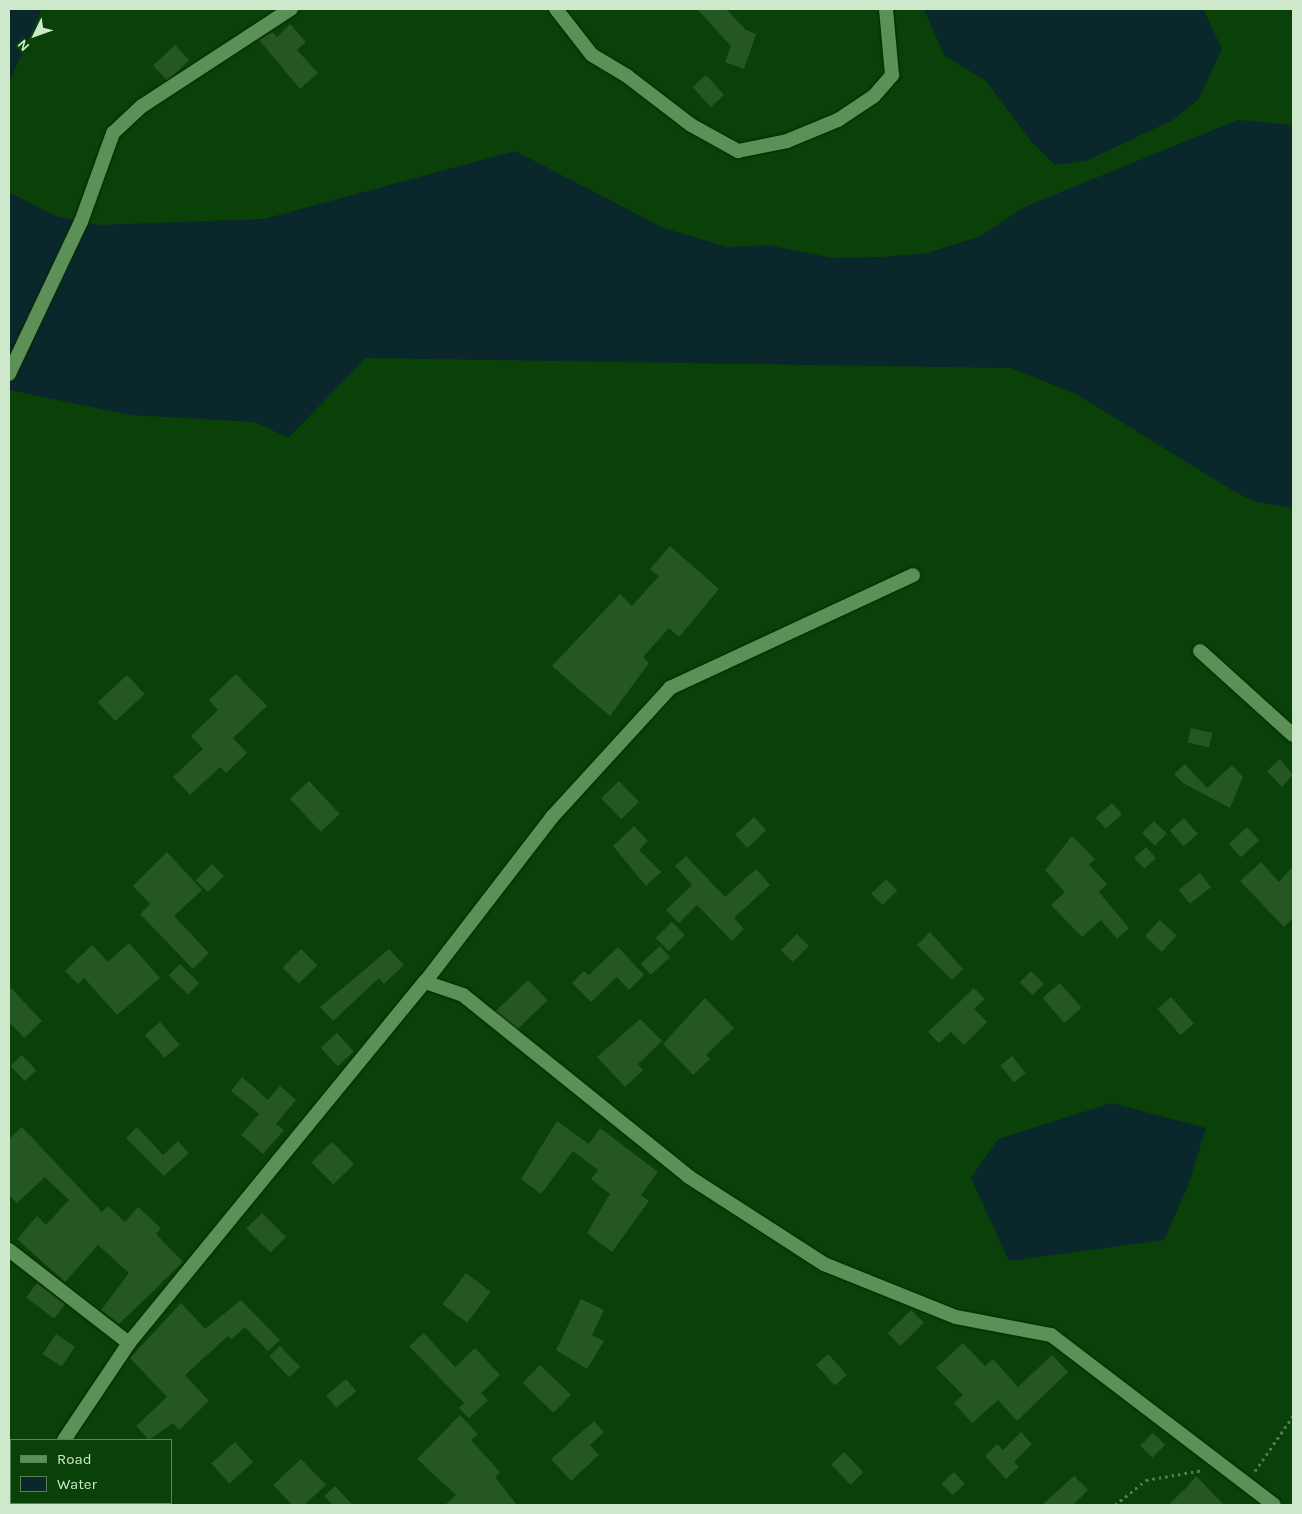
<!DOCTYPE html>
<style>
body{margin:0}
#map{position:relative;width:1302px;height:1514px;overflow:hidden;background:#0a4109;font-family:Karla,sans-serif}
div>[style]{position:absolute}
.water>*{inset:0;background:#0a282b}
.building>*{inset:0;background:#245721;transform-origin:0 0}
.path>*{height:3px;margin-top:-1.5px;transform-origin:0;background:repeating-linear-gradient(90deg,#517e4f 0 2.5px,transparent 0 6.5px)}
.roads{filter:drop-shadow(0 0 1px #002500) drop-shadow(0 0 1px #002500)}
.minor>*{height:14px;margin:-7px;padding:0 7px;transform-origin:7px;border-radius:7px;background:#5b9057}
span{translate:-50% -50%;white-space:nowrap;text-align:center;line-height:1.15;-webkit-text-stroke:5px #0a4109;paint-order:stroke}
.frame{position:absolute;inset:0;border:10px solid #cde8ca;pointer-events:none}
.legend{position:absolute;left:10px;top:1439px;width:162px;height:65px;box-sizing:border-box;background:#0a4109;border:1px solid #588456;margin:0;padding:6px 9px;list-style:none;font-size:15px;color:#cde8ca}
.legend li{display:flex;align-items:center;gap:10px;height:25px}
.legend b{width:25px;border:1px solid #588456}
.north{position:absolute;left:10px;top:10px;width:50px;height:50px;-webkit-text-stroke:4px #0a4109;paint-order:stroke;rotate:228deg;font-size:14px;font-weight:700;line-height:20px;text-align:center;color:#cde8ca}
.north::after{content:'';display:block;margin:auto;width:18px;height:22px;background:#cde8ca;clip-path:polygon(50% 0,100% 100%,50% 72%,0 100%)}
</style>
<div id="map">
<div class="water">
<div style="clip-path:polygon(9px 9px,42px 9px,9px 82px)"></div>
<div style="clip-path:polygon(924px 9px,1203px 9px,1222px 49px,1198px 100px,1171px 121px,1086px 161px,1055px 165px,1030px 140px,986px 81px,944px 55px)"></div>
<div style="clip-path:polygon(1238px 120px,1293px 125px,1293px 508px,1256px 502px,1235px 492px,1076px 394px,1011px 368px,366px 358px,288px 438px,255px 422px,130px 415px,9px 390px,9px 192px,56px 216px,99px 225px,264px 219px,515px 151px,664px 228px,727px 247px,768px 245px,833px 258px,883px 257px,927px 253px,981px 236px,1024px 207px)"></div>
<div style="clip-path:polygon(1112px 1103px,1206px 1128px,1188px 1186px,1164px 1240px,1009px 1261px,971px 1178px,998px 1139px)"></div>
</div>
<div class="building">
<div style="clip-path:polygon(697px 9px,726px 9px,746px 30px,756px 34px,744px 69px,725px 62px,731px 46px)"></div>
<div style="clip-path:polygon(290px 24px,306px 42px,297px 50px,318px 73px,300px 89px,259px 40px,272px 32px,277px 37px)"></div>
<div style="left:175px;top:45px;width:21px;height:30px;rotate:47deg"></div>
<div style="left:706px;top:75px;width:27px;height:18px;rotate:48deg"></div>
<div style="clip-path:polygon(670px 546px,719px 589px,679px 637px,669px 628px,643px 657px,649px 663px,610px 716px,552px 666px,620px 594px,632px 606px,659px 576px,650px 569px)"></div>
<div style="clip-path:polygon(236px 674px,267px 706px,233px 738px,247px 753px,226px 773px,220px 767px,190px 795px,173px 777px,203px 749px,191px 736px,218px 710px,209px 700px)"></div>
<div style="left:127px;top:675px;width:26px;height:40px;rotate:47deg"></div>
<div style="left:1191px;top:728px;width:22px;height:15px;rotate:13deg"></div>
<div style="clip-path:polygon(1280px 759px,1293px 775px,1282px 787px,1267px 771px)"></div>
<div style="clip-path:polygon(1185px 764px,1207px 788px,1232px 765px,1243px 777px,1230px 808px,1183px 783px,1174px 774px)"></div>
<div style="left:309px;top:781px;width:45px;height:26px;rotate:47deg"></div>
<div style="left:619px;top:781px;width:29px;height:25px;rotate:46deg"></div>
<div style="left:1112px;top:803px;width:15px;height:22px;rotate:48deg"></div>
<div style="left:754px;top:817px;width:18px;height:26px;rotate:47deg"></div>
<div style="left:1184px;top:818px;width:21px;height:19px;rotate:49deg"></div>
<div style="left:1154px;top:821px;width:18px;height:17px;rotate:45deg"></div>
<div style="clip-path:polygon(634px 826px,648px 841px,639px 850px,661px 872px,646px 886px,613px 846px)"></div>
<div style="left:1247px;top:827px;width:18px;height:25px;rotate:47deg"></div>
<div style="clip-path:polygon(1072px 836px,1095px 859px,1089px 865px,1107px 884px,1099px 892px,1129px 928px,1117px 939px,1101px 920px,1082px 937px,1051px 905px,1065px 892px,1045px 870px)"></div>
<div style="left:1146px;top:847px;width:15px;height:16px;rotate:48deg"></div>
<div style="clip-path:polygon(167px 852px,202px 890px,174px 916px,209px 953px,193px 969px,140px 914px,150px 904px,133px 886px)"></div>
<div style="clip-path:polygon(686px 856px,725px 897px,756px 869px,770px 885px,734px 918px,744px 929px,732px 941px,697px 905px,679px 923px,666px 910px,692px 885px,675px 866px)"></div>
<div style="clip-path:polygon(1261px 862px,1279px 882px,1293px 866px,1293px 918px,1284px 927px,1240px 881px)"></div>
<div style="left:212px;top:864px;width:17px;height:23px;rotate:45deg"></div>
<div style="left:1200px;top:873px;width:18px;height:27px;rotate:52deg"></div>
<div style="left:886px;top:879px;width:16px;height:21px;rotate:45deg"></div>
<div style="left:1160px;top:920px;width:23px;height:22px;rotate:43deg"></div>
<div style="left:672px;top:922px;width:18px;height:23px;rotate:45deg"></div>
<div style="clip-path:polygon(930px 932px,963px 969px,952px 980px,917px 945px)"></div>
<div style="left:797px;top:934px;width:17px;height:23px;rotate:45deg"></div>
<div style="clip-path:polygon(129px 943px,160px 978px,117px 1015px,84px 978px,78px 984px,65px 971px,92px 945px,108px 962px)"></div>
<div style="left:660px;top:946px;width:15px;height:26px;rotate:48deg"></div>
<div style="clip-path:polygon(618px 947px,644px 975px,629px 990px,617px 977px,591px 1002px,572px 983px,584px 971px,589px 975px)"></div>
<div style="left:301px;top:949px;width:23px;height:26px;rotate:45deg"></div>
<div style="clip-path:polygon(389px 949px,404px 965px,384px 984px,379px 978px,333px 1021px,320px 1007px)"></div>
<div style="left:180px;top:964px;width:27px;height:16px;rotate:45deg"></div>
<div style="left:1031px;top:971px;width:18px;height:16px;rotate:45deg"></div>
<div style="left:528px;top:980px;width:28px;height:45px;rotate:46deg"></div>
<div style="left:1060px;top:983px;width:33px;height:23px;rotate:49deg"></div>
<div style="clip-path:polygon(9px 986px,42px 1021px,24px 1038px,9px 1022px)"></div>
<div style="clip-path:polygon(974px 988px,985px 999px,974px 1009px,987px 1022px,964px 1045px,951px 1032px,939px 1043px,928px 1032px)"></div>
<div style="left:1171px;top:997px;width:35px;height:18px;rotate:49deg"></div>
<div style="clip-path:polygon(705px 998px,734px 1028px,706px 1055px,710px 1059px,693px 1075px,663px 1044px)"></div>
<div style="clip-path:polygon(640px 1019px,662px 1041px,638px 1064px,643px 1070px,625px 1087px,597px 1057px)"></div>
<div style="left:160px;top:1022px;width:30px;height:20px;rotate:49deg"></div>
<div style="left:337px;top:1033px;width:25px;height:22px;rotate:48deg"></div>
<div style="left:22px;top:1055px;width:21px;height:16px;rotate:47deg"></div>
<div style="left:1012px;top:1056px;width:22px;height:15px;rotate:51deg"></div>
<div style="clip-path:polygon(242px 1077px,268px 1100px,280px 1086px,296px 1100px,276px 1124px,284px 1130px,263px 1154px,241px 1135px,259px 1114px,231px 1091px)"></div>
<div style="clip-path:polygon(557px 1121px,589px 1144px,600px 1128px,658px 1172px,641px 1195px,649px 1201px,612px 1252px,587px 1233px,610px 1194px,591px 1179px,598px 1170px,573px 1151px,541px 1194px,521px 1179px)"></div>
<div style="clip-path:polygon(22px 1127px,102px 1212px,108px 1206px,125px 1222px,138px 1207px,161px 1228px,156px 1234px,183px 1262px,119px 1324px,101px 1310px,129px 1273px,98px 1245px,65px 1282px,17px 1239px,37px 1216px,46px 1225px,69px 1200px,45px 1177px,17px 1203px,9px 1195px,9px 1139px)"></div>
<div style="clip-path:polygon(137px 1127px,163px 1155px,178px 1141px,189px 1153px,164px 1176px,126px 1138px)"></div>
<div style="left:332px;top:1142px;width:31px;height:29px;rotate:45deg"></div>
<div style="left:262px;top:1213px;width:34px;height:22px;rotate:45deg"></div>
<div style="left:466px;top:1273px;width:31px;height:39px;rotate:37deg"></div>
<div style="left:37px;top:1283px;width:35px;height:18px;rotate:37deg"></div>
<div style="clip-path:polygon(581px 1299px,604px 1310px,592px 1335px,604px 1341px,587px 1369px,556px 1350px)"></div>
<div style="clip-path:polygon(241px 1300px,280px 1340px,268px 1351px,245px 1327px,232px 1339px,228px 1336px,185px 1375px,209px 1401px,179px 1430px,173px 1423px,149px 1440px,136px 1426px,167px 1397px,130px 1358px,181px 1303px,205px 1329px)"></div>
<div style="left:911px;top:1310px;width:18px;height:33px;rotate:45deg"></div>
<div style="clip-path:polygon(424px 1333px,455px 1367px,475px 1348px,500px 1375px,481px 1393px,488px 1400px,469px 1418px,459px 1408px,464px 1403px,409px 1346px)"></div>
<div style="left:56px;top:1334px;width:23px;height:24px;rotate:34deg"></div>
<div style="clip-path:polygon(963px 1343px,985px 1366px,993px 1359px,1018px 1387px,1052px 1355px,1068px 1372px,1017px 1421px,998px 1400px,972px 1423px,954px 1403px,963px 1395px,936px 1368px)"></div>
<div style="left:280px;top:1346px;width:29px;height:15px;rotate:46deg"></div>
<div style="left:828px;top:1354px;width:28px;height:16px;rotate:48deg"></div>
<div style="left:540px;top:1365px;width:43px;height:25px;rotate:44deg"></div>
<div style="left:346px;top:1379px;width:16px;height:26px;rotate:50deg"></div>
<div style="clip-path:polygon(460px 1415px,478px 1434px,471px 1440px,500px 1472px,495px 1477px,517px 1505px,445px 1505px,456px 1495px,417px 1459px)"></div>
<div style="clip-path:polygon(594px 1421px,604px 1432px,590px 1445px,599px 1455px,571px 1481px,551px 1459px)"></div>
<div style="clip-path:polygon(1021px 1432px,1032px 1444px,1014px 1462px,1019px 1467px,1006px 1479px,985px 1456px,997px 1444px,1003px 1450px)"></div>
<div style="left:1153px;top:1433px;width:17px;height:18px;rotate:45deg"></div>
<div style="left:235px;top:1442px;width:27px;height:32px;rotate:48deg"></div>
<div style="left:844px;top:1452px;width:28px;height:18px;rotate:46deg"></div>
<div style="clip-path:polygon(301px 1459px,326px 1485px,304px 1505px,292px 1505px,273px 1485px)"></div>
<div style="left:954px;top:1472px;width:16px;height:17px;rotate:47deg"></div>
<div style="clip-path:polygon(1074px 1476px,1088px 1490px,1073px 1505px,1042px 1505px)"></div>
<div style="clip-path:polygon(1196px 1476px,1224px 1505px,1168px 1505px,1187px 1487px)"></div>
<div style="clip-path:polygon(335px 1486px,353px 1505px,333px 1505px,324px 1496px)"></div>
</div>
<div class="path">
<div style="left:1255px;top:1471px;width:67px;rotate:-55.4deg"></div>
<div style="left:1115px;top:1505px;width:40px;rotate:-39deg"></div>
<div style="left:1146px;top:1480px;width:58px;rotate:-10deg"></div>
</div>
<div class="roads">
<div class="minor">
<div style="left:556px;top:9px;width:58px;rotate:52deg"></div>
<div style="left:592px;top:55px;width:41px;rotate:31deg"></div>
<div style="left:627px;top:76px;width:81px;rotate:37.4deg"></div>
<div style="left:691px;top:125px;width:54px;rotate:29deg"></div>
<div style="left:738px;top:151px;width:50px;rotate:-11.5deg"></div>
<div style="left:787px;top:141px;width:55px;rotate:-22.4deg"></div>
<div style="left:838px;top:120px;width:43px;rotate:-33.7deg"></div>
<div style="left:874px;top:96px;width:28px;rotate:-49deg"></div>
<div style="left:892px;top:75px;width:66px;rotate:-95.2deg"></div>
<div style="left:9px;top:374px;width:168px;rotate:-64.7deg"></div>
<div style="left:81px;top:222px;width:95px;rotate:-70.2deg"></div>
<div style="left:113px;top:133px;width:40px;rotate:-43deg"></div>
<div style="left:142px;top:106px;width:178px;rotate:-33.1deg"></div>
<div style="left:1200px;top:651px;width:125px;rotate:42.1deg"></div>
<div style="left:425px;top:982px;width:208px;rotate:-52.4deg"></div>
<div style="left:552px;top:817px;width:175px;rotate:-47.5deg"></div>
<div style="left:670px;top:688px;width:268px;rotate:-24.9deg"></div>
<div style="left:9px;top:1250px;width:152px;rotate:37.8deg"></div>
<div style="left:64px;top:1440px;width:117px;rotate:-56.2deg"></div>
<div style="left:129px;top:1343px;width:467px;rotate:-50.7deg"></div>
<div style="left:425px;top:982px;width:40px;rotate:18.9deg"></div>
<div style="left:463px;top:995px;width:290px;rotate:38.8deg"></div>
<div style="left:689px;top:1177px;width:161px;rotate:32.8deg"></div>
<div style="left:824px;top:1264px;width:142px;rotate:21.9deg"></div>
<div style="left:956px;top:1317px;width:97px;rotate:10.7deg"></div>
<div style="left:1051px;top:1335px;width:280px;rotate:37.3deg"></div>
<div style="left:20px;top:1505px;width:3px;rotate:-45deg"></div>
</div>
</div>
<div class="frame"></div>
<ul class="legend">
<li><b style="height:6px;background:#5b9057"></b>Road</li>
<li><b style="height:14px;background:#0a282b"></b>Water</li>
</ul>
<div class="north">N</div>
</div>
